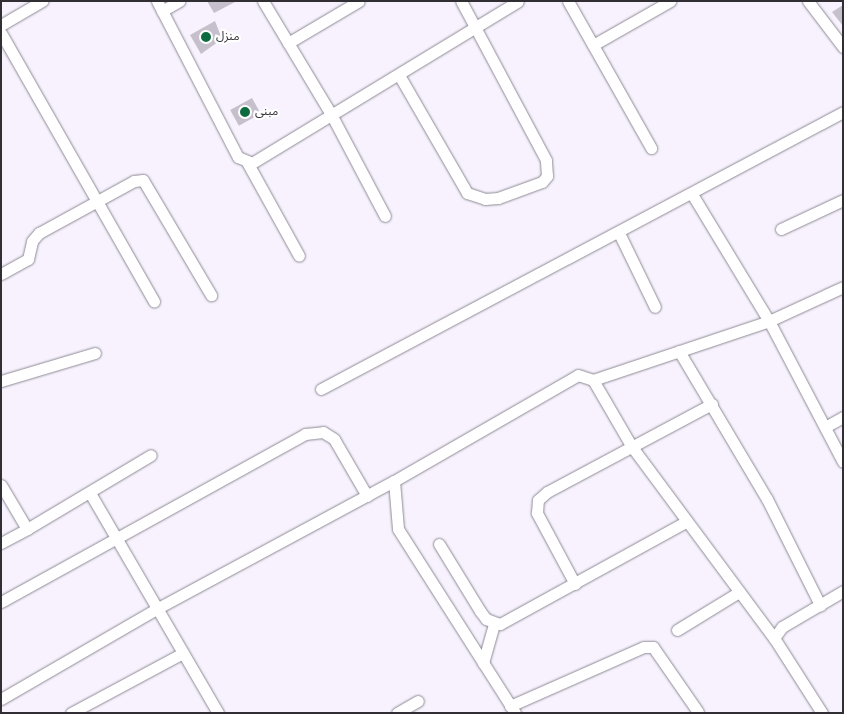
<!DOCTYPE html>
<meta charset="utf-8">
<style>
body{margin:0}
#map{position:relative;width:844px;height:714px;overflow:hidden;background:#f7f2fe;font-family:Bitter,"Noto Sans Arabic",serif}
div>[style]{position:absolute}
.building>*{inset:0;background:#c5c0cc;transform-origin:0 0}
.roads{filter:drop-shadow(0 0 1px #8e8a94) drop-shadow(0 0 1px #8e8a94)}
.minor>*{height:11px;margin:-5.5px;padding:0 5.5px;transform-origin:5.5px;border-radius:5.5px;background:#fff}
.dots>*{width:14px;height:14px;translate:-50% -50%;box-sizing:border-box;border:2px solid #fff;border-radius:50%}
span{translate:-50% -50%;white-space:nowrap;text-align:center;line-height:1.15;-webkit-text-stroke:4.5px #fff;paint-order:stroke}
.poi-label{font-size:12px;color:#312f34}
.left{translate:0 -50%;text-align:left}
.frame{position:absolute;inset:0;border:2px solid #312f34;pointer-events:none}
</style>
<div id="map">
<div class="building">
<div style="clip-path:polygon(207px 1px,237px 1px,214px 13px)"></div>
<div style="clip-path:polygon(843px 5px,843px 26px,832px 12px)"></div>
<div style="clip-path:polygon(215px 21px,222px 39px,201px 54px,190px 35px)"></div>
<div style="left:252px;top:98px;width:18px;height:25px;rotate:61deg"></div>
</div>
<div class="roads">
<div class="minor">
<div style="left:157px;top:1px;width:176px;rotate:62.6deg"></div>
<div style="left:238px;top:157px;width:15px;rotate:23deg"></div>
<div style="left:252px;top:163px;width:311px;rotate:-31.3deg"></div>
<div style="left:263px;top:1px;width:134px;rotate:59deg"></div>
<div style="left:332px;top:116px;width:113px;rotate:62.1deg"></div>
<div style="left:568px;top:1px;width:169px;rotate:60.5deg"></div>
<div style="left:808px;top:1px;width:58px;rotate:52.7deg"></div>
<div style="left:162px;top:11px;width:20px;rotate:-30deg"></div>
<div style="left:1px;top:25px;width:48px;rotate:-30.3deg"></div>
<div style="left:1px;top:33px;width:309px;rotate:60.3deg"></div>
<div style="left:288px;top:43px;width:82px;rotate:-30.6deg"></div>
<div style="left:593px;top:45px;width:89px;rotate:-29.7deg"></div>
<div style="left:399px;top:75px;width:136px;rotate:60deg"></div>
<div style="left:467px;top:193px;width:19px;rotate:18deg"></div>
<div style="left:485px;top:199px;width:13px;rotate:-4deg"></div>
<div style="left:498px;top:198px;width:47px;rotate:-20deg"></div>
<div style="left:542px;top:182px;width:8px;rotate:-50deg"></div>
<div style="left:547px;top:176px;width:16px;rotate:-94deg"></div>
<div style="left:546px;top:160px;width:180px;rotate:-118.1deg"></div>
<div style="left:247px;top:162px;width:107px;rotate:61deg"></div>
<div style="left:692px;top:194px;width:149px;rotate:58.8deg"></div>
<div style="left:769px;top:321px;width:159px;rotate:62.3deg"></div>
<div style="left:781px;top:229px;width:68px;rotate:-25.1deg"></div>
<div style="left:619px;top:233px;width:82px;rotate:64.1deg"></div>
<div style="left:1px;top:274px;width:31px;rotate:-29deg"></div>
<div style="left:28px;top:259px;width:18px;rotate:-77deg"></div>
<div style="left:32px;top:241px;width:11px;rotate:-49deg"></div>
<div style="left:39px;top:233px;width:108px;rotate:-28.7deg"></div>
<div style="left:134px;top:181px;width:9px;rotate:-6deg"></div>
<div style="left:143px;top:180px;width:134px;rotate:59.4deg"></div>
<div style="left:679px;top:351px;width:172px;rotate:59.3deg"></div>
<div style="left:767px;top:499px;width:119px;rotate:63.4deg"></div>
<div style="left:593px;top:380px;width:186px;rotate:-18.5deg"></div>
<div style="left:769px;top:321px;width:81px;rotate:-24.7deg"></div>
<div style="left:1px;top:381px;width:98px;rotate:-16.6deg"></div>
<div style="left:321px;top:389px;width:591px;rotate:-27.95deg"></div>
<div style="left:825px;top:427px;width:21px;rotate:-29deg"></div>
<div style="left:394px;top:481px;width:48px;rotate:85.2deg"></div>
<div style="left:398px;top:529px;width:218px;rotate:57.5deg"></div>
<div style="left:1px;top:485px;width:51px;rotate:59.4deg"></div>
<div style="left:27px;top:529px;width:144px;rotate:-30.8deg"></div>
<div style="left:90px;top:493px;width:255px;rotate:59.8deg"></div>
<div style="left:1px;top:543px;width:30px;rotate:-28deg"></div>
<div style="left:439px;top:544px;width:79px;rotate:58.5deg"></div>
<div style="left:480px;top:611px;width:10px;rotate:53deg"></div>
<div style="left:486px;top:619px;width:15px;rotate:20deg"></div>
<div style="left:500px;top:624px;width:213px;rotate:-28.8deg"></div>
<div style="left:575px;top:584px;width:81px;rotate:-118.2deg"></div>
<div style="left:537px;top:513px;width:13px;rotate:-86deg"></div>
<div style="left:538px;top:500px;width:12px;rotate:-42deg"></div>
<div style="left:547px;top:492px;width:187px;rotate:-28.1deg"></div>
<div style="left:1px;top:602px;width:347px;rotate:-28.9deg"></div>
<div style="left:305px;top:434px;width:18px;rotate:-6deg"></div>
<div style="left:323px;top:432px;width:13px;rotate:32deg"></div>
<div style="left:334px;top:439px;width:66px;rotate:59.9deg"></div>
<div style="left:677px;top:630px;width:73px;rotate:-31.5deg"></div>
<div style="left:483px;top:663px;width:41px;rotate:-74.2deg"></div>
<div style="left:1px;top:699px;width:181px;rotate:-30.1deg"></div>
<div style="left:158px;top:608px;width:268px;rotate:-28.3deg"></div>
<div style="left:394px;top:481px;width:212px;rotate:-29.9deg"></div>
<div style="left:578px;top:375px;width:16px;rotate:18deg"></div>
<div style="left:593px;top:380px;width:78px;rotate:59.8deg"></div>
<div style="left:632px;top:447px;width:238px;rotate:53.4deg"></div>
<div style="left:510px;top:706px;width:146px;rotate:-23.8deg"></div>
<div style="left:644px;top:647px;width:9px"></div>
<div style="left:653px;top:647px;width:79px;rotate:55.3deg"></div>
<div style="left:71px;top:713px;width:127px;rotate:-28.2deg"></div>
<div style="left:397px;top:713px;width:24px;rotate:-30deg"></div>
<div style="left:822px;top:713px;width:89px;rotate:-122.6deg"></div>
<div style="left:774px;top:638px;width:14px;rotate:-54deg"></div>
<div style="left:782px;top:627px;width:71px;rotate:-30.5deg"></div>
</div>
</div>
<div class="dots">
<div style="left:206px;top:37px;background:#0d6b3f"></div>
<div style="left:245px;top:112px;background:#0d6b3f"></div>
</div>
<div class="poi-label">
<span class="left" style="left:216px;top:37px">منزل</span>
<span class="left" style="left:255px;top:112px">مبنى</span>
</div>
<div class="frame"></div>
</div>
